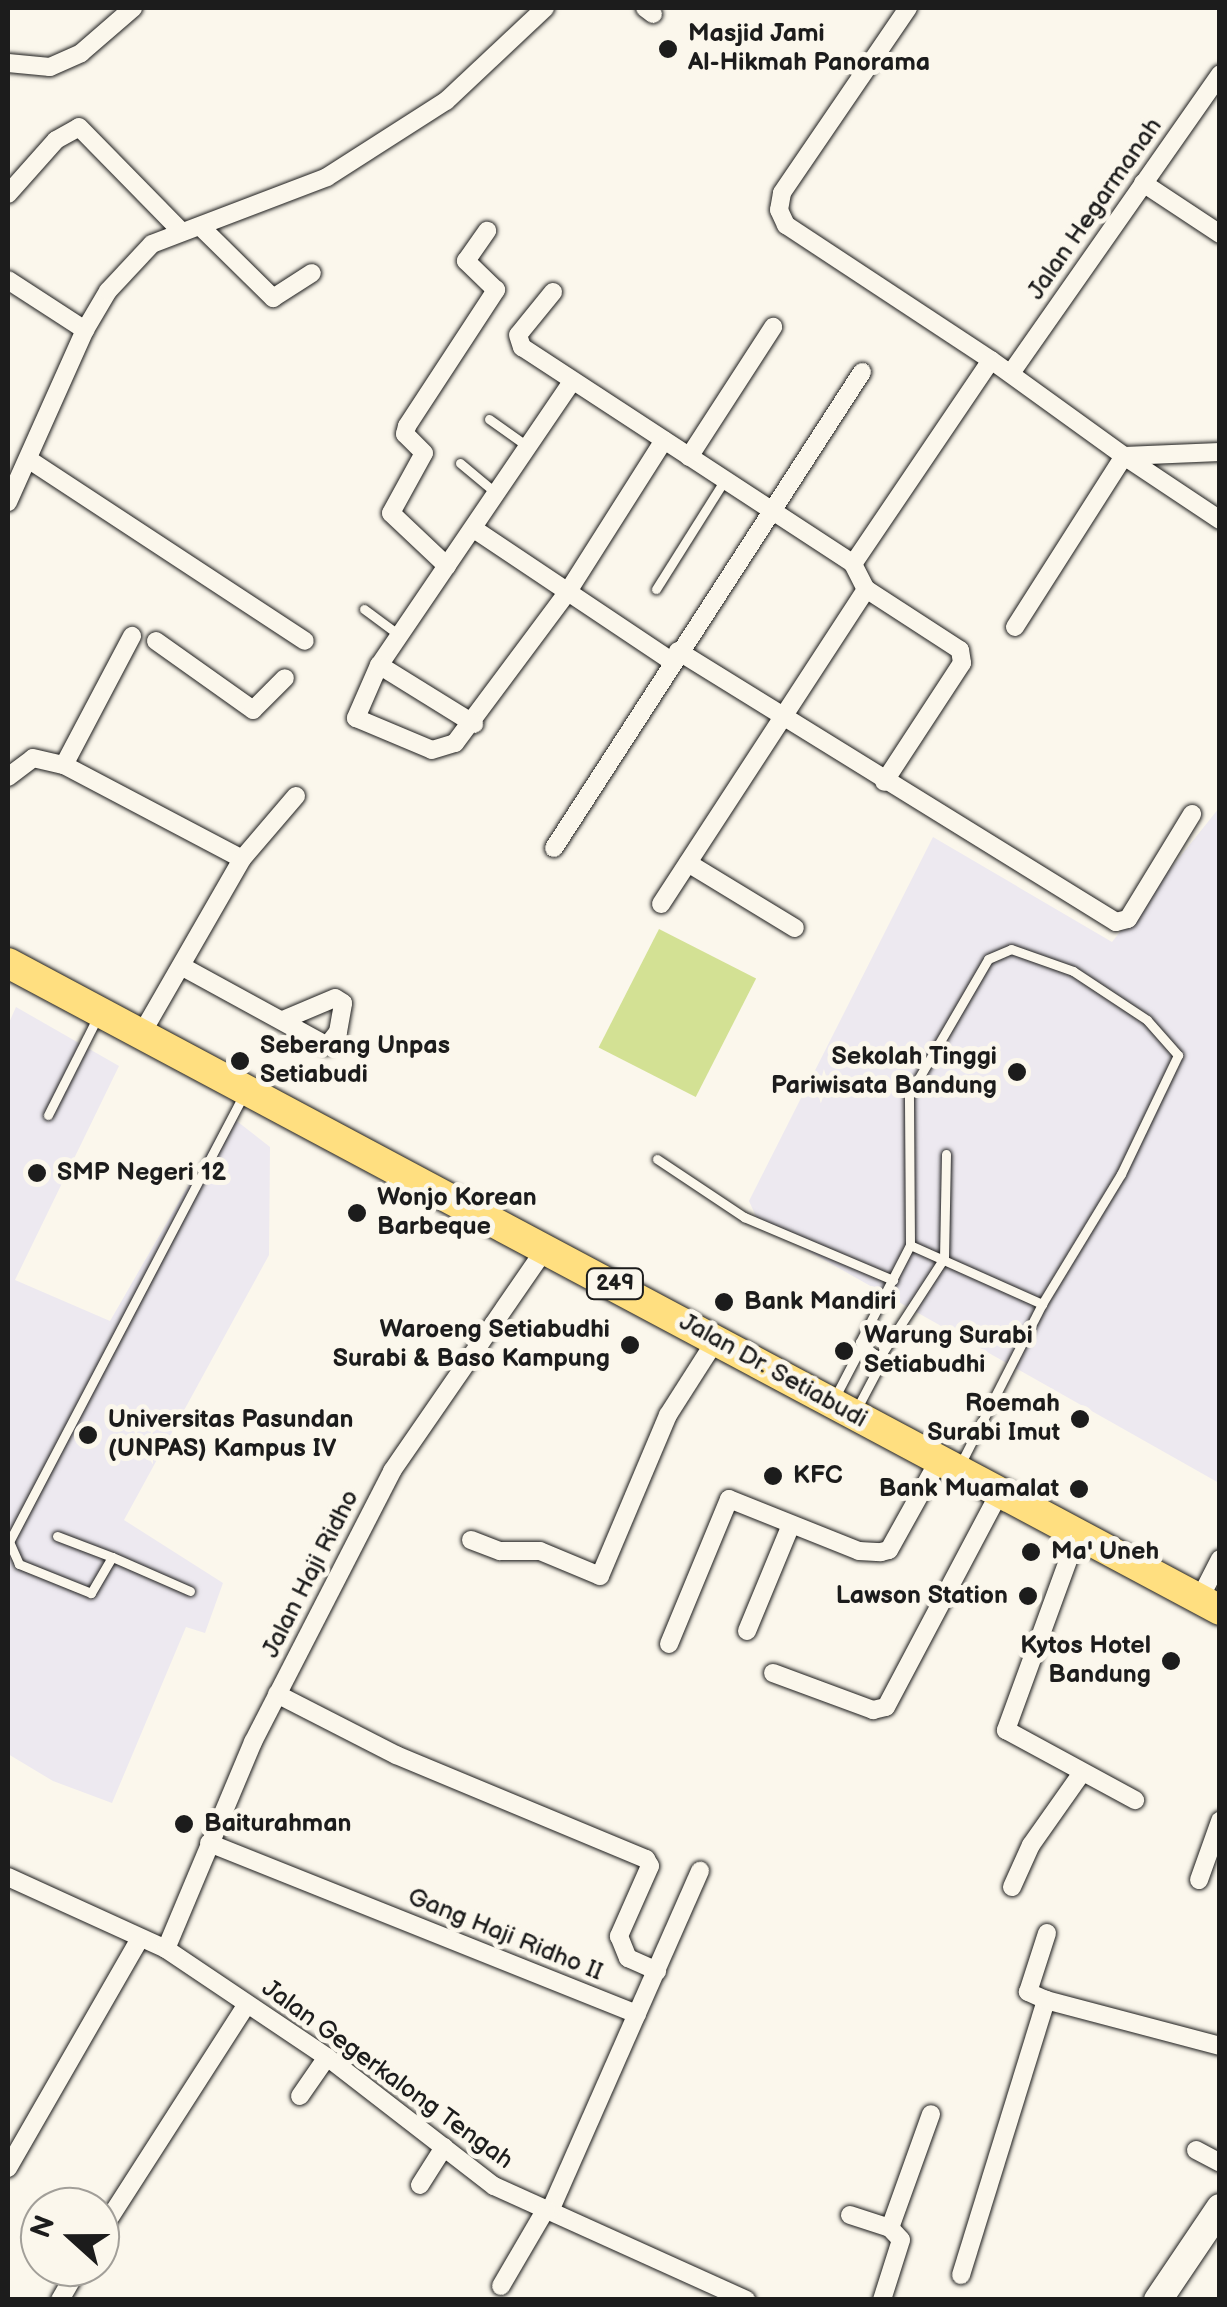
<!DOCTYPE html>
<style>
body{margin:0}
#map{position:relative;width:1227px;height:2307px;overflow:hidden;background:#fbf7ec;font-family:"Balsamiq Sans",sans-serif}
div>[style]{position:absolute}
.built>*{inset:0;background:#ede9f0}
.green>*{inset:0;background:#d3e194;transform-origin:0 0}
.roads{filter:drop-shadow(0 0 2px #1c1c1c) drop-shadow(0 0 2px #1c1c1c)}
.service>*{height:9px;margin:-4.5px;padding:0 4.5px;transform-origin:4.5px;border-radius:4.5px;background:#fbf7ec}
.minor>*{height:18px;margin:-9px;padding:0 9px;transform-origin:9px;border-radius:9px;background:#fbf7ec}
.secondary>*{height:28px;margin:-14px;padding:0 14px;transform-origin:14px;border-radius:14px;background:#fbf7ec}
.primary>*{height:30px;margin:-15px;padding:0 15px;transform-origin:15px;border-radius:15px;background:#ffdf80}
.dots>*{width:28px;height:28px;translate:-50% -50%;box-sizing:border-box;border:5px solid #fbf7ec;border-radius:50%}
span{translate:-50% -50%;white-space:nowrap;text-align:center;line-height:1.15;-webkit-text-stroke:10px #fbf7ec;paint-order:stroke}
.shield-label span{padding:2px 8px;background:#fbf7ec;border:2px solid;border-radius:8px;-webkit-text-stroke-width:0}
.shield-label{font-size:22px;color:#1c1c1c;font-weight:700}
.poi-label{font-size:25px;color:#1c1c1c;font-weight:700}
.left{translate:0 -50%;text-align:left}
.right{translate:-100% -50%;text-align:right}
.street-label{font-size:25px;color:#1c1c1c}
.frame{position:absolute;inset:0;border:10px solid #1c1c1c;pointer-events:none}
.north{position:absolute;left:20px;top:2187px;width:100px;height:100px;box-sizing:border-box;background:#fbf7ec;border:2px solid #a29f99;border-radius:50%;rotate:291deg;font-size:28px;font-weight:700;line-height:40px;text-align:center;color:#1c1c1c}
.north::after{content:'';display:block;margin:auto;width:35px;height:45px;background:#1c1c1c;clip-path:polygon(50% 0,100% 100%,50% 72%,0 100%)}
</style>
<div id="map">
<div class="built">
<div style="clip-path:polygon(1219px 808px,1219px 1483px,759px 1223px,749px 1201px,933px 837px,1112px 942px)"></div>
<div style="clip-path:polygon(16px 1007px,119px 1066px,15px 1280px,110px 1321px,229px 1115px,270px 1147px,269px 1255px,124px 1520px,223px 1583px,205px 1633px,186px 1627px,112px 1803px,53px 1781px,8px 1754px,8px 1025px)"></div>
</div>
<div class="green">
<div style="left:659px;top:929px;width:109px;height:133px;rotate:27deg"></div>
</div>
<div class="roads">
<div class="service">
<div style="left:489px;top:419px;width:47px;rotate:35.4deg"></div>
<div style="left:460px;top:463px;width:47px;rotate:39.8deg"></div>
<div style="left:656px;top:589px;width:128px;rotate:-57.8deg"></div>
<div style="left:364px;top:609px;width:44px;rotate:36.6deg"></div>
<div style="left:48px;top:1115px;width:109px;rotate:-63.2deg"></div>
<div style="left:946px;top:1154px;width:104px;rotate:91.1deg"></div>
<div style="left:944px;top:1258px;width:119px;rotate:123deg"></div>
<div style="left:879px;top:1358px;width:25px;rotate:-140deg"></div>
<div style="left:860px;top:1342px;width:109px;rotate:-62.7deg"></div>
<div style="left:910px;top:1245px;width:150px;rotate:-90.4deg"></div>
<div style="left:909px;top:1095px;width:157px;rotate:-59.8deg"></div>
<div style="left:988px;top:959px;width:25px;rotate:-23deg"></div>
<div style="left:1011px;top:949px;width:66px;rotate:19.5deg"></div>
<div style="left:1073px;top:971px;width:89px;rotate:33.5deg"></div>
<div style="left:1147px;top:1020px;width:47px;rotate:48.5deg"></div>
<div style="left:1178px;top:1055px;width:132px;rotate:115.6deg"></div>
<div style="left:1121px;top:1174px;width:152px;rotate:121.3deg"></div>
<div style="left:1042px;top:1304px;width:181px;rotate:117deg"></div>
<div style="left:657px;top:1159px;width:105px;rotate:33.7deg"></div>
<div style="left:744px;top:1217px;width:162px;rotate:22.9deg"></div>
<div style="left:910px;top:1245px;width:145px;rotate:24.1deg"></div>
<div style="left:835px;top:1397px;width:56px;rotate:-62.5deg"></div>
<div style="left:855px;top:1412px;width:62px;rotate:-62.2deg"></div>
<div style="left:57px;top:1536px;width:59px;rotate:20.9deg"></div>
<div style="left:190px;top:1591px;width:85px;rotate:-156.4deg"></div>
<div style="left:112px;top:1557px;width:42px;rotate:120.3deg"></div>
<div style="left:91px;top:1593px;width:78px;rotate:-158.1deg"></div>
<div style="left:19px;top:1564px;width:24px;rotate:-114deg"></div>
<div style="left:9px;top:1542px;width:506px;rotate:-62.32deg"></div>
</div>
<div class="minor">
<div style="left:645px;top:8px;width:10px;rotate:37deg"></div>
<div style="left:908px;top:8px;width:224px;rotate:124.3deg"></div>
<div style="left:782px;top:193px;width:17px;rotate:100deg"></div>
<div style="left:779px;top:210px;width:17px;rotate:65deg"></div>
<div style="left:786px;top:225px;width:245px;rotate:33.4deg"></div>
<div style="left:991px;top:360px;width:164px;rotate:35.8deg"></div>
<div style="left:1124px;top:456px;width:96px;rotate:-2.4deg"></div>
<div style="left:8px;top:63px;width:42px;rotate:5.4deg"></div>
<div style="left:50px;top:67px;width:34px;rotate:-24deg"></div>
<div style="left:81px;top:53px;width:69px;rotate:-40.9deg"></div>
<div style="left:1143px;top:183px;width:92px;rotate:33.5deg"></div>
<div style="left:8px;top:194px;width:72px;rotate:-48.4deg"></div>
<div style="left:56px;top:140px;width:26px;rotate:-29deg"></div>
<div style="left:79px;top:127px;width:146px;rotate:45.6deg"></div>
<div style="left:202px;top:228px;width:100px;rotate:44.6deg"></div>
<div style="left:273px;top:298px;width:46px;rotate:-32.7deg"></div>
<div style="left:8px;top:280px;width:92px;rotate:33deg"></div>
<div style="left:553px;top:292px;width:55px;rotate:129.1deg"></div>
<div style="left:518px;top:335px;width:13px;rotate:72deg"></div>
<div style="left:522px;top:347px;width:396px;rotate:33.2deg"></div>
<div style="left:853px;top:564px;width:28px;rotate:63deg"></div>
<div style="left:866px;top:589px;width:112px;rotate:33deg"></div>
<div style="left:960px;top:650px;width:13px;rotate:81deg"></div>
<div style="left:962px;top:663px;width:142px;rotate:123.2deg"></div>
<div style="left:1011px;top:373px;width:365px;rotate:-55deg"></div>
<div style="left:571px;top:383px;width:341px;rotate:124.2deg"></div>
<div style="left:379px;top:665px;width:58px;rotate:113.5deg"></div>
<div style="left:356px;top:718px;width:82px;rotate:22.8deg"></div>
<div style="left:432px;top:750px;width:24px;rotate:-17deg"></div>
<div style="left:455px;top:743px;width:187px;rotate:-53.3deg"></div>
<div style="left:567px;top:593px;width:181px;rotate:-57.6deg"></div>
<div style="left:689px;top:457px;width:155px;rotate:-57.1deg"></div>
<div style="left:28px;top:459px;width:331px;rotate:33.3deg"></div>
<div style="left:8px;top:502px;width:188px;rotate:-65.9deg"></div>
<div style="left:85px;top:330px;width:45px;rotate:-59.5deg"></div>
<div style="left:108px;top:291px;width:64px;rotate:-46.9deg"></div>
<div style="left:152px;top:244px;width:187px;rotate:-20.9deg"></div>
<div style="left:327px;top:177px;width:141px;rotate:-32.6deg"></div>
<div style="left:446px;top:101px;width:136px;rotate:-43.2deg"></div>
<div style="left:474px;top:529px;width:237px;rotate:33.8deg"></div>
<div style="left:853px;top:564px;width:246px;rotate:-55.9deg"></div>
<div style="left:447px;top:566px;width:77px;rotate:-136.6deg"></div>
<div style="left:391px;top:513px;width:68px;rotate:-61.2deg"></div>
<div style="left:424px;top:453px;width:27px;rotate:-135deg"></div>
<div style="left:405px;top:434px;width:8px;rotate:-76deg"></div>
<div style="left:407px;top:426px;width:163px;rotate:-56.8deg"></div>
<div style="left:496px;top:290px;width:42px;rotate:-136deg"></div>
<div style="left:466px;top:261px;width:37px;rotate:-55deg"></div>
<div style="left:1015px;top:627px;width:203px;rotate:-57.5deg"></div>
<div style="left:1124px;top:456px;width:115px;rotate:33.7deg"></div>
<div style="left:156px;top:641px;width:119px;rotate:35.4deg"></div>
<div style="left:253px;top:710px;width:45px;rotate:-45deg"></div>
<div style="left:678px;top:651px;width:515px;rotate:31.75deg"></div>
<div style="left:1116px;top:922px;width:12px;rotate:-14deg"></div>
<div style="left:1128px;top:919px;width:123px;rotate:-58.6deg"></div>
<div style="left:379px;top:665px;width:112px;rotate:31.8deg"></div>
<div style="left:64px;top:765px;width:146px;rotate:-62.2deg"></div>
<div style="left:8px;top:777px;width:31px;rotate:-37deg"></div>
<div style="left:33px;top:758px;width:32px;rotate:13deg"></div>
<div style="left:64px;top:765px;width:201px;rotate:27.8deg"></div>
<div style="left:554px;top:848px;width:567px;rotate:-57.09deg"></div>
<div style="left:688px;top:863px;width:125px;rotate:31.3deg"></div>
<div style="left:661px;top:904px;width:376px;rotate:-56.9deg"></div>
<div style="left:183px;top:967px;width:164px;rotate:28.7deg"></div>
<div style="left:327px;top:1046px;width:18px;rotate:-52deg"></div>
<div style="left:338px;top:1032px;width:29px;rotate:-80deg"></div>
<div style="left:343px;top:1003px;width:9px;rotate:-148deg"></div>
<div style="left:335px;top:998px;width:54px;rotate:157.2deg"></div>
<div style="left:142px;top:1033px;width:201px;rotate:-60.1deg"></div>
<div style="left:242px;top:859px;width:83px;rotate:-49.4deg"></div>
<div style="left:1077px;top:1536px;width:207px;rotate:110.1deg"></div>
<div style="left:1006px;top:1730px;width:147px;rotate:28.5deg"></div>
<div style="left:471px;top:1540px;width:31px;rotate:21deg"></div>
<div style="left:500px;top:1551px;width:40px"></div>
<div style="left:540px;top:1551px;width:65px;rotate:22.6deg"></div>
<div style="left:600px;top:1576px;width:175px;rotate:-67.1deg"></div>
<div style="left:668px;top:1415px;width:89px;rotate:-57.4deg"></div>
<div style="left:1199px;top:1600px;width:46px;rotate:-62.9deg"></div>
<div style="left:747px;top:1631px;width:115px;rotate:-67.5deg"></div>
<div style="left:669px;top:1644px;width:157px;rotate:-67.5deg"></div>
<div style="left:729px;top:1499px;width:140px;rotate:21.8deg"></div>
<div style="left:859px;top:1551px;width:22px;rotate:3deg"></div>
<div style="left:881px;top:1552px;width:8px;rotate:-14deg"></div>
<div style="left:889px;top:1550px;width:101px;rotate:-60.9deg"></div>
<div style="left:773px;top:1673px;width:107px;rotate:20.3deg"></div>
<div style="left:873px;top:1710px;width:13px;rotate:-13deg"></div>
<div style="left:886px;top:1707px;width:241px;rotate:-62.1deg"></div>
<div style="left:277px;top:1694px;width:134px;rotate:27.1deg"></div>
<div style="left:396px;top:1755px;width:271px;rotate:22.6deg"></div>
<div style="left:646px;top:1859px;width:8px;rotate:60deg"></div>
<div style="left:650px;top:1866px;width:77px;rotate:113.9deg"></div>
<div style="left:619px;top:1936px;width:24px;rotate:68deg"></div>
<div style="left:628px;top:1958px;width:32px;rotate:24deg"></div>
<div style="left:209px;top:1843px;width:461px;rotate:21.8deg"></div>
<div style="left:8px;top:1877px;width:174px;rotate:24.5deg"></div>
<div style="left:166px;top:1949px;width:194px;rotate:33.9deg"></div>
<div style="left:327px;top:2057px;width:211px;rotate:37.7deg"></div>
<div style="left:494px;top:2186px;width:277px;rotate:24.3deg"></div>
<div style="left:1199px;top:1880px;width:63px;rotate:-70.4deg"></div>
<div style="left:1012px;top:1887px;width:46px;rotate:-65.7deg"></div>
<div style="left:1031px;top:1845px;width:87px;rotate:-54.8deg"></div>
<div style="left:166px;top:1949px;width:225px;rotate:-67.2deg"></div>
<div style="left:253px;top:1742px;width:305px;rotate:-62.8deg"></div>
<div style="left:392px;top:1471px;width:271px;rotate:-55.4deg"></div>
<div style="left:1046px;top:2000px;width:20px;rotate:-156deg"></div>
<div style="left:1028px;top:1992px;width:62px;rotate:-72.1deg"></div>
<div style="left:300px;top:2096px;width:47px;rotate:-55.3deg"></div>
<div style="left:1196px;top:2150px;width:27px;rotate:28deg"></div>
<div style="left:8px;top:2168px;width:265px;rotate:-60.1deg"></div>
<div style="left:420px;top:2185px;width:45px;rotate:-57.7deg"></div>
<div style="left:550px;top:2211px;width:372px;rotate:-66.2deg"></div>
<div style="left:850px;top:2215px;width:42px;rotate:18deg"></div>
<div style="left:890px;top:2228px;width:16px;rotate:47deg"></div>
<div style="left:901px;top:2240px;width:63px;rotate:107.6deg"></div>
<div style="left:890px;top:2228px;width:121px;rotate:-70.2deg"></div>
<div style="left:100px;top:2233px;width:272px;rotate:-57.3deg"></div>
<div style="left:961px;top:2275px;width:288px;rotate:-72.8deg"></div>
<div style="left:1046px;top:2000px;width:180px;rotate:14.8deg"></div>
<div style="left:501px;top:2286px;width:89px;rotate:-59.7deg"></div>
<div style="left:60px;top:2300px;width:38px;rotate:-60deg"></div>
</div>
<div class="secondary">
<div style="left:1158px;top:2300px;width:111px;rotate:-56deg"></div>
</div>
<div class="primary">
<div style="left:8px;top:963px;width:1374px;rotate:28.09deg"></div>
</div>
</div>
<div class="dots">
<div style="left:668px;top:49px;background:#1c1c1c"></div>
<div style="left:240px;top:1061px;background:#1c1c1c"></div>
<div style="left:1017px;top:1072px;background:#1c1c1c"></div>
<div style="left:37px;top:1173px;background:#1c1c1c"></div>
<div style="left:357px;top:1213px;background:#1c1c1c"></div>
<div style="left:724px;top:1302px;background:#1c1c1c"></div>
<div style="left:630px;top:1345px;background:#1c1c1c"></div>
<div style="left:844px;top:1351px;background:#1c1c1c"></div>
<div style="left:1080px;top:1419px;background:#1c1c1c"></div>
<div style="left:88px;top:1435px;background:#1c1c1c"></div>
<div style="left:773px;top:1476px;background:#1c1c1c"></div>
<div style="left:1079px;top:1489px;background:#1c1c1c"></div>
<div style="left:1031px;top:1552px;background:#1c1c1c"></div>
<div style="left:1028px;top:1596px;background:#1c1c1c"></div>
<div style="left:1171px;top:1661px;background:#1c1c1c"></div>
<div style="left:184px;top:1824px;background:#1c1c1c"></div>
</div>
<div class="shield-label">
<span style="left:615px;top:1284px">249</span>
</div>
<div class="poi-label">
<span class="left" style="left:688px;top:49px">Masjid Jami<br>Al-Hikmah Panorama</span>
<span class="left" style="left:260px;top:1061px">Seberang Unpas<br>Setiabudi</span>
<span class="right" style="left:997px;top:1072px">Sekolah Tinggi<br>Pariwisata Bandung</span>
<span class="left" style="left:57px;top:1173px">SMP Negeri 12</span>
<span class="left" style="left:377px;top:1213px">Wonjo Korean<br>Barbeque</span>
<span class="left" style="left:744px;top:1302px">Bank Mandiri</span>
<span class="right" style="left:610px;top:1345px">Waroeng Setiabudhi<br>Surabi &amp; Baso Kampung</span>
<span class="left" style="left:864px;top:1351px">Warung Surabi<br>Setiabudhi</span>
<span class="right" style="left:1060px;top:1419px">Roemah<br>Surabi Imut</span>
<span class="left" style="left:108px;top:1435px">Universitas Pasundan<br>(UNPAS) Kampus IV</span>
<span class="left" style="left:793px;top:1476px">KFC</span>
<span class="right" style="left:1059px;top:1489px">Bank Muamalat</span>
<span class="left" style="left:1051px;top:1552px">Ma' Uneh</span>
<span class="right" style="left:1008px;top:1596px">Lawson Station</span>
<span class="right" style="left:1151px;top:1661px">Kytos Hotel<br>Bandung</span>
<span class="left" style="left:204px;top:1824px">Baiturahman</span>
</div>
<div class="street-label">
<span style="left:1095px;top:209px;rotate:-55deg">Jalan Hegarmanah</span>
<span style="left:773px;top:1371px;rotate:29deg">Jalan Dr. Setiabudi</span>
<span style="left:311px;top:1574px;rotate:-63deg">Jalan Haji Ridho</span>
<span style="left:505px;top:1935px;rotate:22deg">Gang Haji Ridho II</span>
<span style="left:387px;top:2075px;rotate:36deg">Jalan Gegerkalong Tengah</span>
</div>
<div class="frame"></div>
<div class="north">N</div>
</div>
